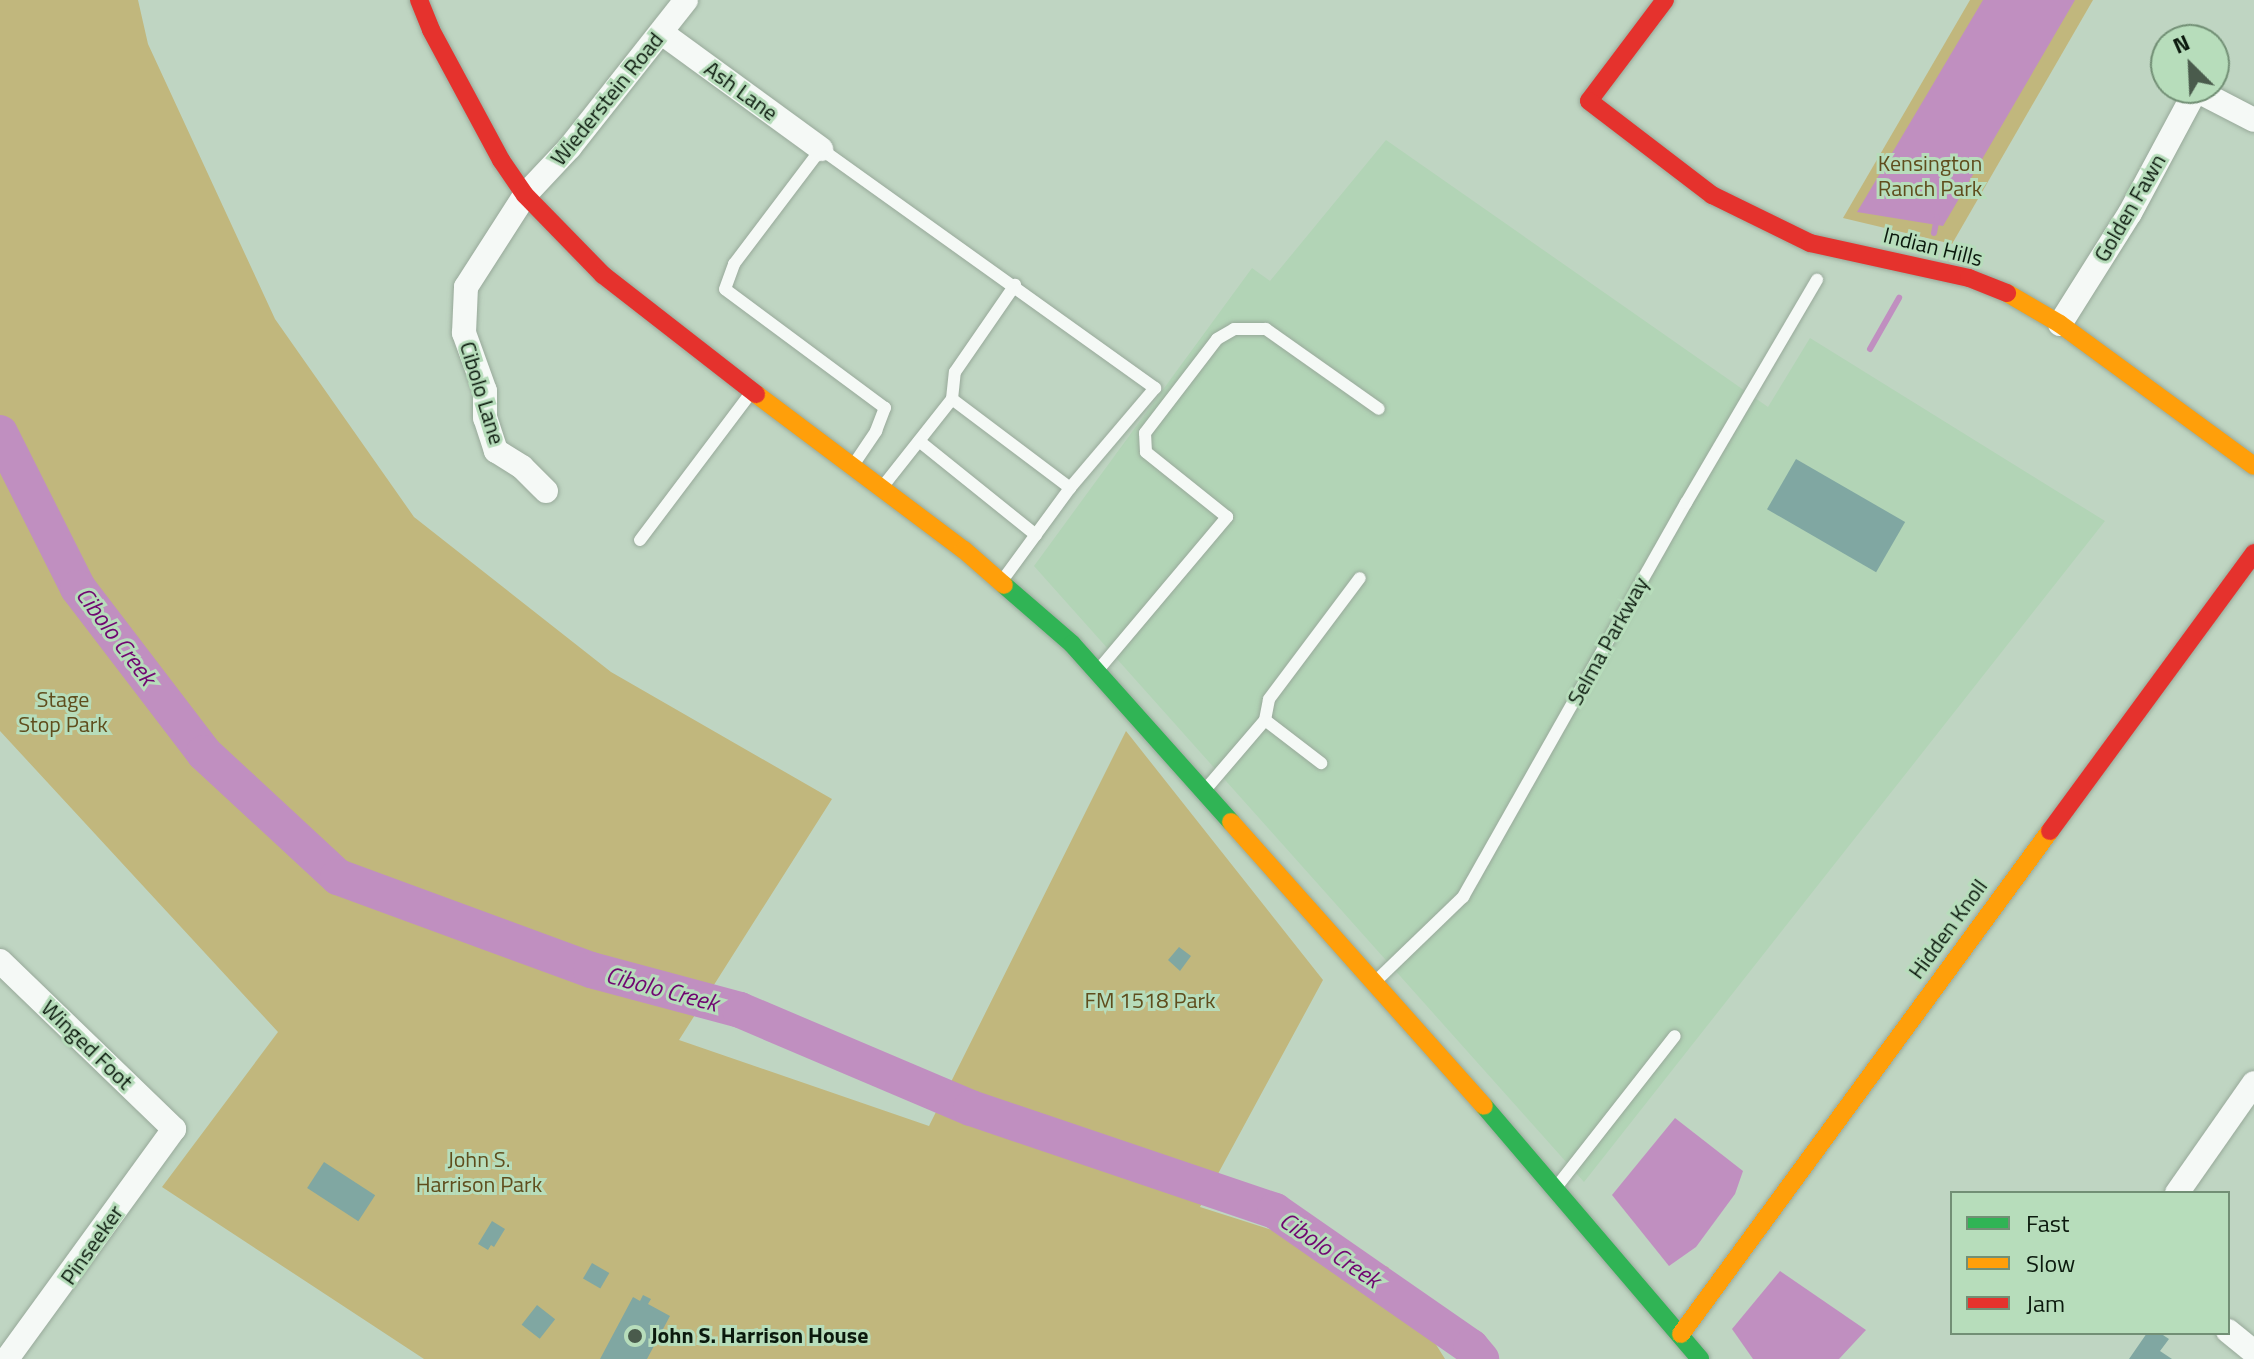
<!DOCTYPE html>
<style>
body{margin:0}
#map{position:relative;width:2254px;height:1359px;overflow:hidden;background:#bfd5c2;font-family:"Titillium Web",sans-serif}
div>[style]{position:absolute}
.built>*{inset:0;background:#b2d4b6}
.green>*{inset:0;background:#c1b77d}
.water>*{inset:0;background:#c08fc0}
.stream>*{height:6px;margin:-3px;padding:0 3px;transform-origin:3px;border-radius:3px;background:#c08fc0}
.river>*{height:36px;margin:-18px;padding:0 18px;transform-origin:18px;border-radius:18px;background:#c08fc0}
.building>*{inset:0;background:#80a7a2;transform-origin:0 0}
.roads{filter:drop-shadow(0 0 2px #98a99a) drop-shadow(0 0 2px #98a99a)}
.lane>*{height:12px;margin:-6px;padding:0 6px;transform-origin:6px;border-radius:6px;background:#f5f9f6}
.street>*{height:24px;margin:-12px;padding:0 12px;transform-origin:12px;border-radius:12px;background:#f5f9f6}
.fast>*{height:18px;margin:-9px;padding:0 9px;transform-origin:9px;border-radius:9px;background:#30b455}
.slow>*{height:18px;margin:-9px;padding:0 9px;transform-origin:9px;border-radius:9px;background:#ff9f0a}
.jam>*{height:18px;margin:-9px;padding:0 9px;transform-origin:9px;border-radius:9px;background:#e5322d}
.dots>*{width:22px;height:22px;translate:-50% -50%;box-sizing:border-box;border:4px solid #b7ddbb;border-radius:50%}
span{translate:-50% -50%;white-space:nowrap;text-align:center;line-height:1.15;-webkit-text-stroke:6px #b7ddbb;paint-order:stroke}
.street-label{font-size:22px;color:#0b190d}
.park-label{font-size:22px;color:#5f4d1d}
.poi-label{font-size:22px;color:#0b190d;font-weight:700}
.left{translate:0 -50%;text-align:left}
.water-label{font-size:24px;color:#700671;font-style:italic}
.legend{position:absolute;left:1950px;top:1191px;width:280px;height:144px;box-sizing:border-box;background:#b7ddbb;border:2px solid #728f75;margin:0;padding:10px 14px;list-style:none;font-size:24px;color:#0b190d}
.legend li{display:flex;align-items:center;gap:16px;height:40px}
.legend b{width:40px;border:2px solid #728f75}
.north{position:absolute;left:2150px;top:24px;width:80px;height:80px;box-sizing:border-box;background:#b7ddbb;border:2px solid #728f75;border-radius:50%;rotate:336deg;font-size:22px;font-weight:700;line-height:32px;text-align:center;color:#0b190d}
.north::after{content:'';display:block;margin:auto;width:28px;height:36px;background:#4a5b4c;clip-path:polygon(50% 0,100% 100%,50% 72%,0 100%)}
</style>
<div id="map">
<div class="built">
<div style="clip-path:polygon(1386px 140px,1768px 407px,1810px 338px,2105px 521px,1584px 1182px,1034px 566px,1252px 268px,1270px 281px)"></div>
</div>
<div class="green">
<div style="clip-path:polygon(0 0,138px 0,148px 44px,275px 319px,414px 517px,611px 672px,832px 799px,679px 1040px,929px 1126px,1126px 731px,1323px 980px,1200px 1207px,1388px 1267px,1445px 1359px,424px 1359px,162px 1187px,278px 1032px,0 731px)"></div>
<div style="clip-path:polygon(1970px 0,2093px 0,1952px 244px,1843px 218px)"></div>
</div>
<div class="water">
<div style="clip-path:polygon(1983px 0,2075px 0,1943px 226px,1857px 212px)"></div>
<div style="clip-path:polygon(1675px 1118px,1743px 1171px,1735px 1194px,1696px 1247px,1669px 1266px,1612px 1195px)"></div>
<div style="clip-path:polygon(1780px 1271px,1866px 1330px,1839px 1359px,1753px 1359px,1732px 1329px)"></div>
</div>
<div class="stream">
<div style="left:1934px;top:233px;width:16px;rotate:-79deg"></div>
<div style="left:1870px;top:349px;width:59px;rotate:-60.4deg"></div>
</div>
<div class="river">
<div style="left:0;top:433px;width:174px;rotate:63.3deg"></div>
<div style="left:78px;top:588px;width:208px;rotate:52.6deg"></div>
<div style="left:204px;top:753px;width:183px;rotate:42.8deg"></div>
<div style="left:338px;top:877px;width:270px;rotate:20.2deg"></div>
<div style="left:591px;top:970px;width:154px;rotate:15deg"></div>
<div style="left:740px;top:1010px;width:251px;rotate:23deg"></div>
<div style="left:971px;top:1108px;width:321px;rotate:18.7deg"></div>
<div style="left:1275px;top:1211px;width:239px;rotate:34.8deg"></div>
<div style="left:1471px;top:1347px;width:16px;rotate:50deg"></div>
</div>
<div class="building">
<div style="left:1796px;top:459px;width:126px;height:58px;rotate:30deg"></div>
<div style="clip-path:polygon(1179px 947px,1191px 956px,1180px 971px,1168px 960px)"></div>
<div style="left:324px;top:1162px;width:61px;height:31px;rotate:33deg"></div>
<div style="clip-path:polygon(492px 1221px,505px 1229px,494px 1247px,491px 1245px,488px 1250px,478px 1244px)"></div>
<div style="left:592px;top:1263px;width:20px;height:18px;rotate:30deg"></div>
<div style="clip-path:polygon(643px 1295px,651px 1299px,648px 1304px,670px 1316px,647px 1359px,600px 1359px,633px 1297px,640px 1301px)"></div>
<div style="left:537px;top:1305px;width:23px;height:25px;rotate:38deg"></div>
<div style="clip-path:polygon(2147px 1333px,2160px 1333px,2169px 1339px,2160px 1351px,2172px 1359px,2129px 1359px)"></div>
</div>
<div class="roads">
<div class="lane">
<div style="left:952px;top:399px;width:27px;rotate:-84deg"></div>
<div style="left:955px;top:372px;width:106px;rotate:-55.4deg"></div>
<div style="left:919px;top:441px;width:150px;rotate:38.8deg"></div>
<div style="left:854px;top:464px;width:40px;rotate:-56deg"></div>
<div style="left:876px;top:431px;width:25px;rotate:-69deg"></div>
<div style="left:885px;top:408px;width:199px;rotate:-143.4deg"></div>
<div style="left:725px;top:289px;width:27px;rotate:-70deg"></div>
<div style="left:734px;top:264px;width:144px;rotate:-52.9deg"></div>
<div style="left:821px;top:149px;width:411px;rotate:35.6deg"></div>
<div style="left:1155px;top:388px;width:131px;rotate:130.4deg"></div>
<div style="left:884px;top:485px;width:110px;rotate:-51.7deg"></div>
<div style="left:952px;top:399px;width:148px;rotate:37deg"></div>
<div style="left:1070px;top:488px;width:115px;rotate:126.2deg"></div>
<div style="left:640px;top:540px;width:183px;rotate:-53deg"></div>
<div style="left:1099px;top:669px;width:199px;rotate:-49.9deg"></div>
<div style="left:1227px;top:517px;width:104px;rotate:-141.3deg"></div>
<div style="left:1146px;top:452px;width:19px;rotate:-93deg"></div>
<div style="left:1145px;top:433px;width:118px;rotate:-52.5deg"></div>
<div style="left:1217px;top:339px;width:20px;rotate:-30deg"></div>
<div style="left:1234px;top:329px;width:32px"></div>
<div style="left:1266px;top:329px;width:138px;rotate:35.3deg"></div>
<div style="left:1265px;top:720px;width:71px;rotate:37.5deg"></div>
<div style="left:1205px;top:790px;width:92px;rotate:-49.4deg"></div>
<div style="left:1265px;top:720px;width:21px;rotate:-79deg"></div>
<div style="left:1269px;top:699px;width:151px;rotate:-53.1deg"></div>
<div style="left:1377px;top:980px;width:120px;rotate:-44deg"></div>
<div style="left:1463px;top:897px;width:453px;rotate:-60.5deg"></div>
<div style="left:1686px;top:503px;width:259px;rotate:-59.6deg"></div>
<div style="left:1558px;top:1185px;width:189px;rotate:-51.9deg"></div>
</div>
<div class="street">
<div style="left:662px;top:33px;width:197px;rotate:36.1deg"></div>
<div style="left:2060px;top:324px;width:131px;rotate:-57.8deg"></div>
<div style="left:2130px;top:213px;width:140px;rotate:-61.8deg"></div>
<div style="left:2196px;top:90px;width:65px;rotate:27.3deg"></div>
<div style="left:546px;top:491px;width:34px;rotate:-135deg"></div>
<div style="left:522px;top:467px;width:31px;rotate:-148deg"></div>
<div style="left:496px;top:451px;width:35px;rotate:-108deg"></div>
<div style="left:485px;top:418px;width:27px;rotate:-90deg"></div>
<div style="left:485px;top:391px;width:62px;rotate:-109.9deg"></div>
<div style="left:464px;top:333px;width:46px;rotate:-87.5deg"></div>
<div style="left:466px;top:287px;width:109px;rotate:-57.3deg"></div>
<div style="left:525px;top:195px;width:66px;rotate:-46.8deg"></div>
<div style="left:570px;top:147px;width:187px;rotate:-51.7deg"></div>
<div style="left:0;top:961px;width:242px;rotate:44deg"></div>
<div style="left:174px;top:1129px;width:284px;rotate:126deg"></div>
<div style="left:2177px;top:1193px;width:134px;rotate:-55deg"></div>
<div style="left:2228px;top:1331px;width:33px;rotate:39deg"></div>
</div>
<div class="fast">
<div style="left:1004px;top:585px;width:90px;rotate:40.9deg"></div>
<div style="left:1072px;top:644px;width:239px;rotate:48.2deg"></div>
<div style="left:1484px;top:1106px;width:333px;rotate:49.5deg"></div>
</div>
<div class="slow">
<div style="left:2007px;top:293px;width:61px;rotate:30.3deg"></div>
<div style="left:2060px;top:324px;width:240px;rotate:36.2deg"></div>
<div style="left:756px;top:394px;width:260px;rotate:36.9deg"></div>
<div style="left:964px;top:550px;width:53px;rotate:41.2deg"></div>
<div style="left:1231px;top:822px;width:380px;rotate:48.3deg"></div>
<div style="left:1681px;top:1334px;width:624px;rotate:-53.74deg"></div>
</div>
<div class="jam">
<div style="left:419px;top:0;width:32px;rotate:68deg"></div>
<div style="left:431px;top:30px;width:148px;rotate:61.7deg"></div>
<div style="left:501px;top:160px;width:42px;rotate:55.6deg"></div>
<div style="left:525px;top:195px;width:112px;rotate:45.7deg"></div>
<div style="left:603px;top:275px;width:194px;rotate:37.9deg"></div>
<div style="left:1665px;top:0;width:126px;rotate:127deg"></div>
<div style="left:1589px;top:101px;width:155px;rotate:37.4deg"></div>
<div style="left:1712px;top:195px;width:109px;rotate:26.1deg"></div>
<div style="left:1810px;top:243px;width:163px;rotate:12.4deg"></div>
<div style="left:1969px;top:278px;width:41px;rotate:21.5deg"></div>
<div style="left:2050px;top:831px;width:345px;rotate:-53.7deg"></div>
</div>
</div>
<div class="dots">
<div style="left:635px;top:1336px;background:#4a5b4c"></div>
</div>
<div class="street-label">
<span style="left:741px;top:91px;rotate:36deg">Ash Lane</span>
<span style="left:607px;top:99px;rotate:-51deg">Wiederstein Road</span>
<span style="left:2130px;top:208px;rotate:-60deg">Golden Fawn</span>
<span style="left:1933px;top:247px;rotate:14deg">Indian Hills</span>
<span style="left:482px;top:393px;rotate:73deg">Cibolo Lane</span>
<span style="left:1608px;top:641px;rotate:-61deg">Selma Parkway</span>
<span style="left:1948px;top:929px;rotate:-54deg">Hidden Knoll</span>
<span style="left:87px;top:1045px;rotate:44deg">Winged Foot</span>
<span style="left:92px;top:1245px;rotate:-55deg">Pinseeker</span>
</div>
<div class="park-label">
<span style="left:1930px;top:176px">Kensington<br>Ranch Park</span>
<span style="left:63px;top:712px">Stage<br>Stop Park</span>
<span style="left:1150px;top:1001px">FM 1518 Park</span>
<span style="left:479px;top:1172px">John S.<br>Harrison Park</span>
</div>
<div class="poi-label">
<span class="left" style="left:651px;top:1336px">John S. Harrison House</span>
</div>
<div class="water-label">
<span style="left:116px;top:636px;rotate:53deg">Cibolo Creek</span>
<span style="left:662px;top:989px;rotate:15deg">Cibolo Creek</span>
<span style="left:1330px;top:1250px;rotate:34deg">Cibolo Creek</span>
</div>
<ul class="legend">
<li><b style="height:10px;background:#30b455"></b>Fast</li>
<li><b style="height:10px;background:#ff9f0a"></b>Slow</li>
<li><b style="height:10px;background:#e5322d"></b>Jam</li>
</ul>
<div class="north">N</div>
</div>
